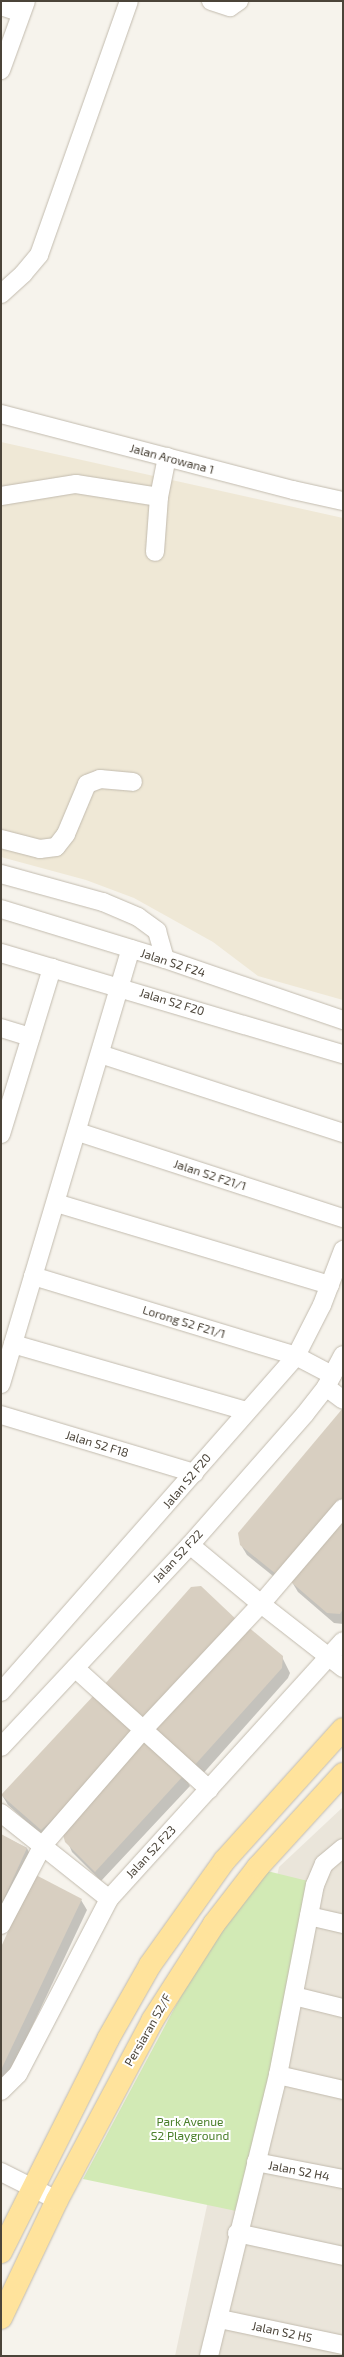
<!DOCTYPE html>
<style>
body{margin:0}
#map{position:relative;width:344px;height:2357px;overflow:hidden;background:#f6f3ec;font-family:"Exo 2",sans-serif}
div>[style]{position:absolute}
.residential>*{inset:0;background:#eae5da}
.education>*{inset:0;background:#efe8d6}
.green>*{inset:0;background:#d2eab5}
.shadow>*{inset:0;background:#0003}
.building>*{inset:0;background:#d8cfc1}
.roads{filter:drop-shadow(0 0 1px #c2bbae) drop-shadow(0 0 1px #c2bbae)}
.minor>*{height:18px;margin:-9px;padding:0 9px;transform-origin:9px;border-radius:9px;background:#fff}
.major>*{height:22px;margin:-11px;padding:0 11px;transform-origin:11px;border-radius:11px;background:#ffe39c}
span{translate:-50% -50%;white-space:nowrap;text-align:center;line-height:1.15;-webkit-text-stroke:4px #fff;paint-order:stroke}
.street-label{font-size:12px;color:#4b4439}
.park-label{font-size:12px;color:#4a7f2a}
.frame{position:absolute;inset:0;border:2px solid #4b4439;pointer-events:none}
</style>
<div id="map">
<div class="residential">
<div style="clip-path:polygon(343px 1807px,343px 2356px,175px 2356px,279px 1867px)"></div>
</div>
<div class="education">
<div style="clip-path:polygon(1px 442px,343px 518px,343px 1000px,258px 976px,213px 942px,134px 898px,86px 880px,1px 857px)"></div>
</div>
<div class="green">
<div style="clip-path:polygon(263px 1870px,312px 1882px,241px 2212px,83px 2179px,219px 1925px)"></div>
</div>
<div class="shadow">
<div style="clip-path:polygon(343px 1409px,343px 1515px,283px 1584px,247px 1555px,241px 1545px)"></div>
<div style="clip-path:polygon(343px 1519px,343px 1624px,334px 1623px,298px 1592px,292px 1582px)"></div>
<div style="clip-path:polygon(282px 1657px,290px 1673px,288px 1678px,200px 1777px,160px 1741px)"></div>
<div style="clip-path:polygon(184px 1776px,190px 1786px,101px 1881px,72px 1852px,63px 1831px,47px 1840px,8px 1805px,2px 1795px)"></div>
<div style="clip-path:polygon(1px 1835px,27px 1848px,32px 1859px,1px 1923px)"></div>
<div style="clip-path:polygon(81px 1900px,87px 1910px,5px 2084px,1px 2086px,1px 1949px)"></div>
</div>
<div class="building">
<div style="clip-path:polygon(343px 1408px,343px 1499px,276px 1574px,240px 1545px,238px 1533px)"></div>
<div style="clip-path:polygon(343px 1518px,343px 1609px,340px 1614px,327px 1613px,291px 1582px)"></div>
<div style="clip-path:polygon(201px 1586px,238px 1621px,145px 1723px,104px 1685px,191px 1587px)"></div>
<div style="clip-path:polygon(247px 1626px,283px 1656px,282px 1668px,193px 1767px,153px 1731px)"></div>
<div style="clip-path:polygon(95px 1694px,135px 1732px,69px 1805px,41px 1830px,1px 1795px)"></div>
<div style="clip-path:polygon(145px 1740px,184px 1775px,95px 1872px,65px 1842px,62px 1831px)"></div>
<div style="clip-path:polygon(1px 1834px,27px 1848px,1px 1905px)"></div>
<div style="clip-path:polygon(34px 1874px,82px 1899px,1px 2070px,1px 1947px)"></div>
</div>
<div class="roads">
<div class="minor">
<div style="left:211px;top:1px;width:20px;rotate:18deg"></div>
<div style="left:230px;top:7px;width:11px;rotate:-34deg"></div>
<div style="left:1px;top:6px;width:21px;rotate:19deg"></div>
<div style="left:1px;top:70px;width:73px;rotate:-70.1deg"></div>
<div style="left:1px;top:294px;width:30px;rotate:-42deg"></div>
<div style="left:23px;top:274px;width:25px;rotate:-50deg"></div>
<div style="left:39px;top:255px;width:269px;rotate:-70.5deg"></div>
<div style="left:1px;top:414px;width:302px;rotate:14.6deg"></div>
<div style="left:293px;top:490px;width:51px;rotate:12.4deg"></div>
<div style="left:1px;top:496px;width:76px;rotate:-9.1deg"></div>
<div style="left:76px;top:484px;width:84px;rotate:8.9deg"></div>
<div style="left:159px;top:497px;width:55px;rotate:94.2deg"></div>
<div style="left:159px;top:497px;width:41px;rotate:-78.7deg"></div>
<div style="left:1px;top:839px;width:40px;rotate:14.4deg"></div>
<div style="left:40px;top:849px;width:16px;rotate:-7deg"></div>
<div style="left:56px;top:847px;width:16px;rotate:-52deg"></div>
<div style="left:66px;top:834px;width:54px;rotate:-67.2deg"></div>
<div style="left:87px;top:784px;width:14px;rotate:-21deg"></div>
<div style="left:100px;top:779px;width:33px;rotate:5deg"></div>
<div style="left:1px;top:874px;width:106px;rotate:15.4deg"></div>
<div style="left:103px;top:902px;width:38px;rotate:23deg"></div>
<div style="left:138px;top:917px;width:24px;rotate:36deg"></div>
<div style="left:157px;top:931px;width:29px;rotate:74deg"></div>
<div style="left:1px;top:909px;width:171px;rotate:17deg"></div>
<div style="left:165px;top:959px;width:188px;rotate:18.9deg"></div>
<div style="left:1px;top:953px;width:357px;rotate:16.5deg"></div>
<div style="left:1px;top:1028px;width:31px;rotate:17deg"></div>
<div style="left:100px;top:1054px;width:256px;rotate:18deg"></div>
<div style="left:78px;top:1132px;width:279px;rotate:18deg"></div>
<div style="left:1px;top:1134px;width:174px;rotate:-72.9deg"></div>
<div style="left:56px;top:1203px;width:286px;rotate:16.7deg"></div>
<div style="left:33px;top:1276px;width:275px;rotate:16.9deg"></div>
<div style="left:296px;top:1356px;width:41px;rotate:27.8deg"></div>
<div style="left:13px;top:1344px;width:243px;rotate:16deg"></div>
<div style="left:1px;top:1384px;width:454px;rotate:-73.4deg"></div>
<div style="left:326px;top:1387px;width:21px;rotate:37deg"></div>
<div style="left:1px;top:1415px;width:202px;rotate:16.7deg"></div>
<div style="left:190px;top:1545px;width:92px;rotate:39.7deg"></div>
<div style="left:261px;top:1604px;width:104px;rotate:38deg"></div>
<div style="left:75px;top:1668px;width:181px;rotate:42.1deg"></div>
<div style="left:1px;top:1692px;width:447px;rotate:-48.7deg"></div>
<div style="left:296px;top:1356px;width:57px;rotate:-63deg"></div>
<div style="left:322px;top:1305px;width:59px;rotate:-69.1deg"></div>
<div style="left:1px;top:1747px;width:277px;rotate:-46.9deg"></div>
<div style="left:190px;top:1545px;width:174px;rotate:-48.7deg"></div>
<div style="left:305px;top:1414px;width:34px;rotate:-52deg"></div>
<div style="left:326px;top:1387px;width:36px;rotate:-62deg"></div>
<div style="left:1px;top:1813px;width:138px;rotate:38.5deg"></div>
<div style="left:309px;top:1916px;width:35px;rotate:13deg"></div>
<div style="left:1px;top:1925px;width:90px;rotate:-62.3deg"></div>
<div style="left:43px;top:1845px;width:152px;rotate:-49deg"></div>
<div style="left:143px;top:1730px;width:173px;rotate:-46.9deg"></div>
<div style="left:261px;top:1604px;width:126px;rotate:-49.5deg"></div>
<div style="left:294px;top:1996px;width:50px;rotate:13.8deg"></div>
<div style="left:278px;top:2075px;width:67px;rotate:13deg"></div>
<div style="left:1px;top:2091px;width:24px;rotate:-45deg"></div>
<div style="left:18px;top:2074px;width:197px;rotate:-62.5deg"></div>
<div style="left:109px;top:1899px;width:348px;rotate:-47.8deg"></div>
<div style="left:256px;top:2162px;width:89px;rotate:11.1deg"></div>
<div style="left:1px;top:2172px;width:63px;rotate:26.6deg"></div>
<div style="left:237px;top:2233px;width:108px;rotate:12.2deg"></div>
<div style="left:220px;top:2319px;width:126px;rotate:11.9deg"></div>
<div style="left:209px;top:2356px;width:289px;rotate:-76.2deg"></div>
<div style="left:278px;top:2075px;width:194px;rotate:-79deg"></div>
<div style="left:315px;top:1885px;width:23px;rotate:-67deg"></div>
<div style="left:324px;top:1864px;width:25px;rotate:-40deg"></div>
</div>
<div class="major">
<div style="left:1px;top:2252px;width:238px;rotate:-63.3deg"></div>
<div style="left:108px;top:2039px;width:85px;rotate:-60.4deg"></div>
<div style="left:150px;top:1965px;width:129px;rotate:-54.5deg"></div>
<div style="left:225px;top:1860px;width:176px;rotate:-48deg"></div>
<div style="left:1px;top:2318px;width:131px;rotate:-64.6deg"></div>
<div style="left:57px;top:2200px;width:203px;rotate:-62deg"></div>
<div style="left:152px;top:2021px;width:115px;rotate:-57.4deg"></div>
<div style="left:214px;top:1924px;width:72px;rotate:-52.3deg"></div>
<div style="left:258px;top:1867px;width:126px;rotate:-47.6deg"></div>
</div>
</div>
<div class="street-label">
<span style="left:172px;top:459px;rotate:15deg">Jalan Arowana 1</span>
<span style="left:173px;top:963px;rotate:18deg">Jalan S2 F24</span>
<span style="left:172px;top:1002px;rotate:17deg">Jalan S2 F20</span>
<span style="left:210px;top:1175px;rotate:18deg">Jalan S2 F21/1</span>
<span style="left:184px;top:1322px;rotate:17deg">Lorong S2 F21/1</span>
<span style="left:97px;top:1444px;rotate:17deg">Jalan S2 F18</span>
<span style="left:187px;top:1481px;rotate:-50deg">Jalan S2 F20</span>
<span style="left:178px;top:1556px;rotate:-47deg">Jalan S2 F22</span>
<span style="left:151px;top:1852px;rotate:-47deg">Jalan S2 F23</span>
<span style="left:148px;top:2030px;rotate:-60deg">Persiaran S2/F</span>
<span style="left:299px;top:2171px;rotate:11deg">Jalan S2 H4</span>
<span style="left:282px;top:2332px;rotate:12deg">Jalan S2 H5</span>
</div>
<div class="park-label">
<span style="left:190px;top:2129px">Park Avenue<br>S2 Playground</span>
</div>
<div class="frame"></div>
</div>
